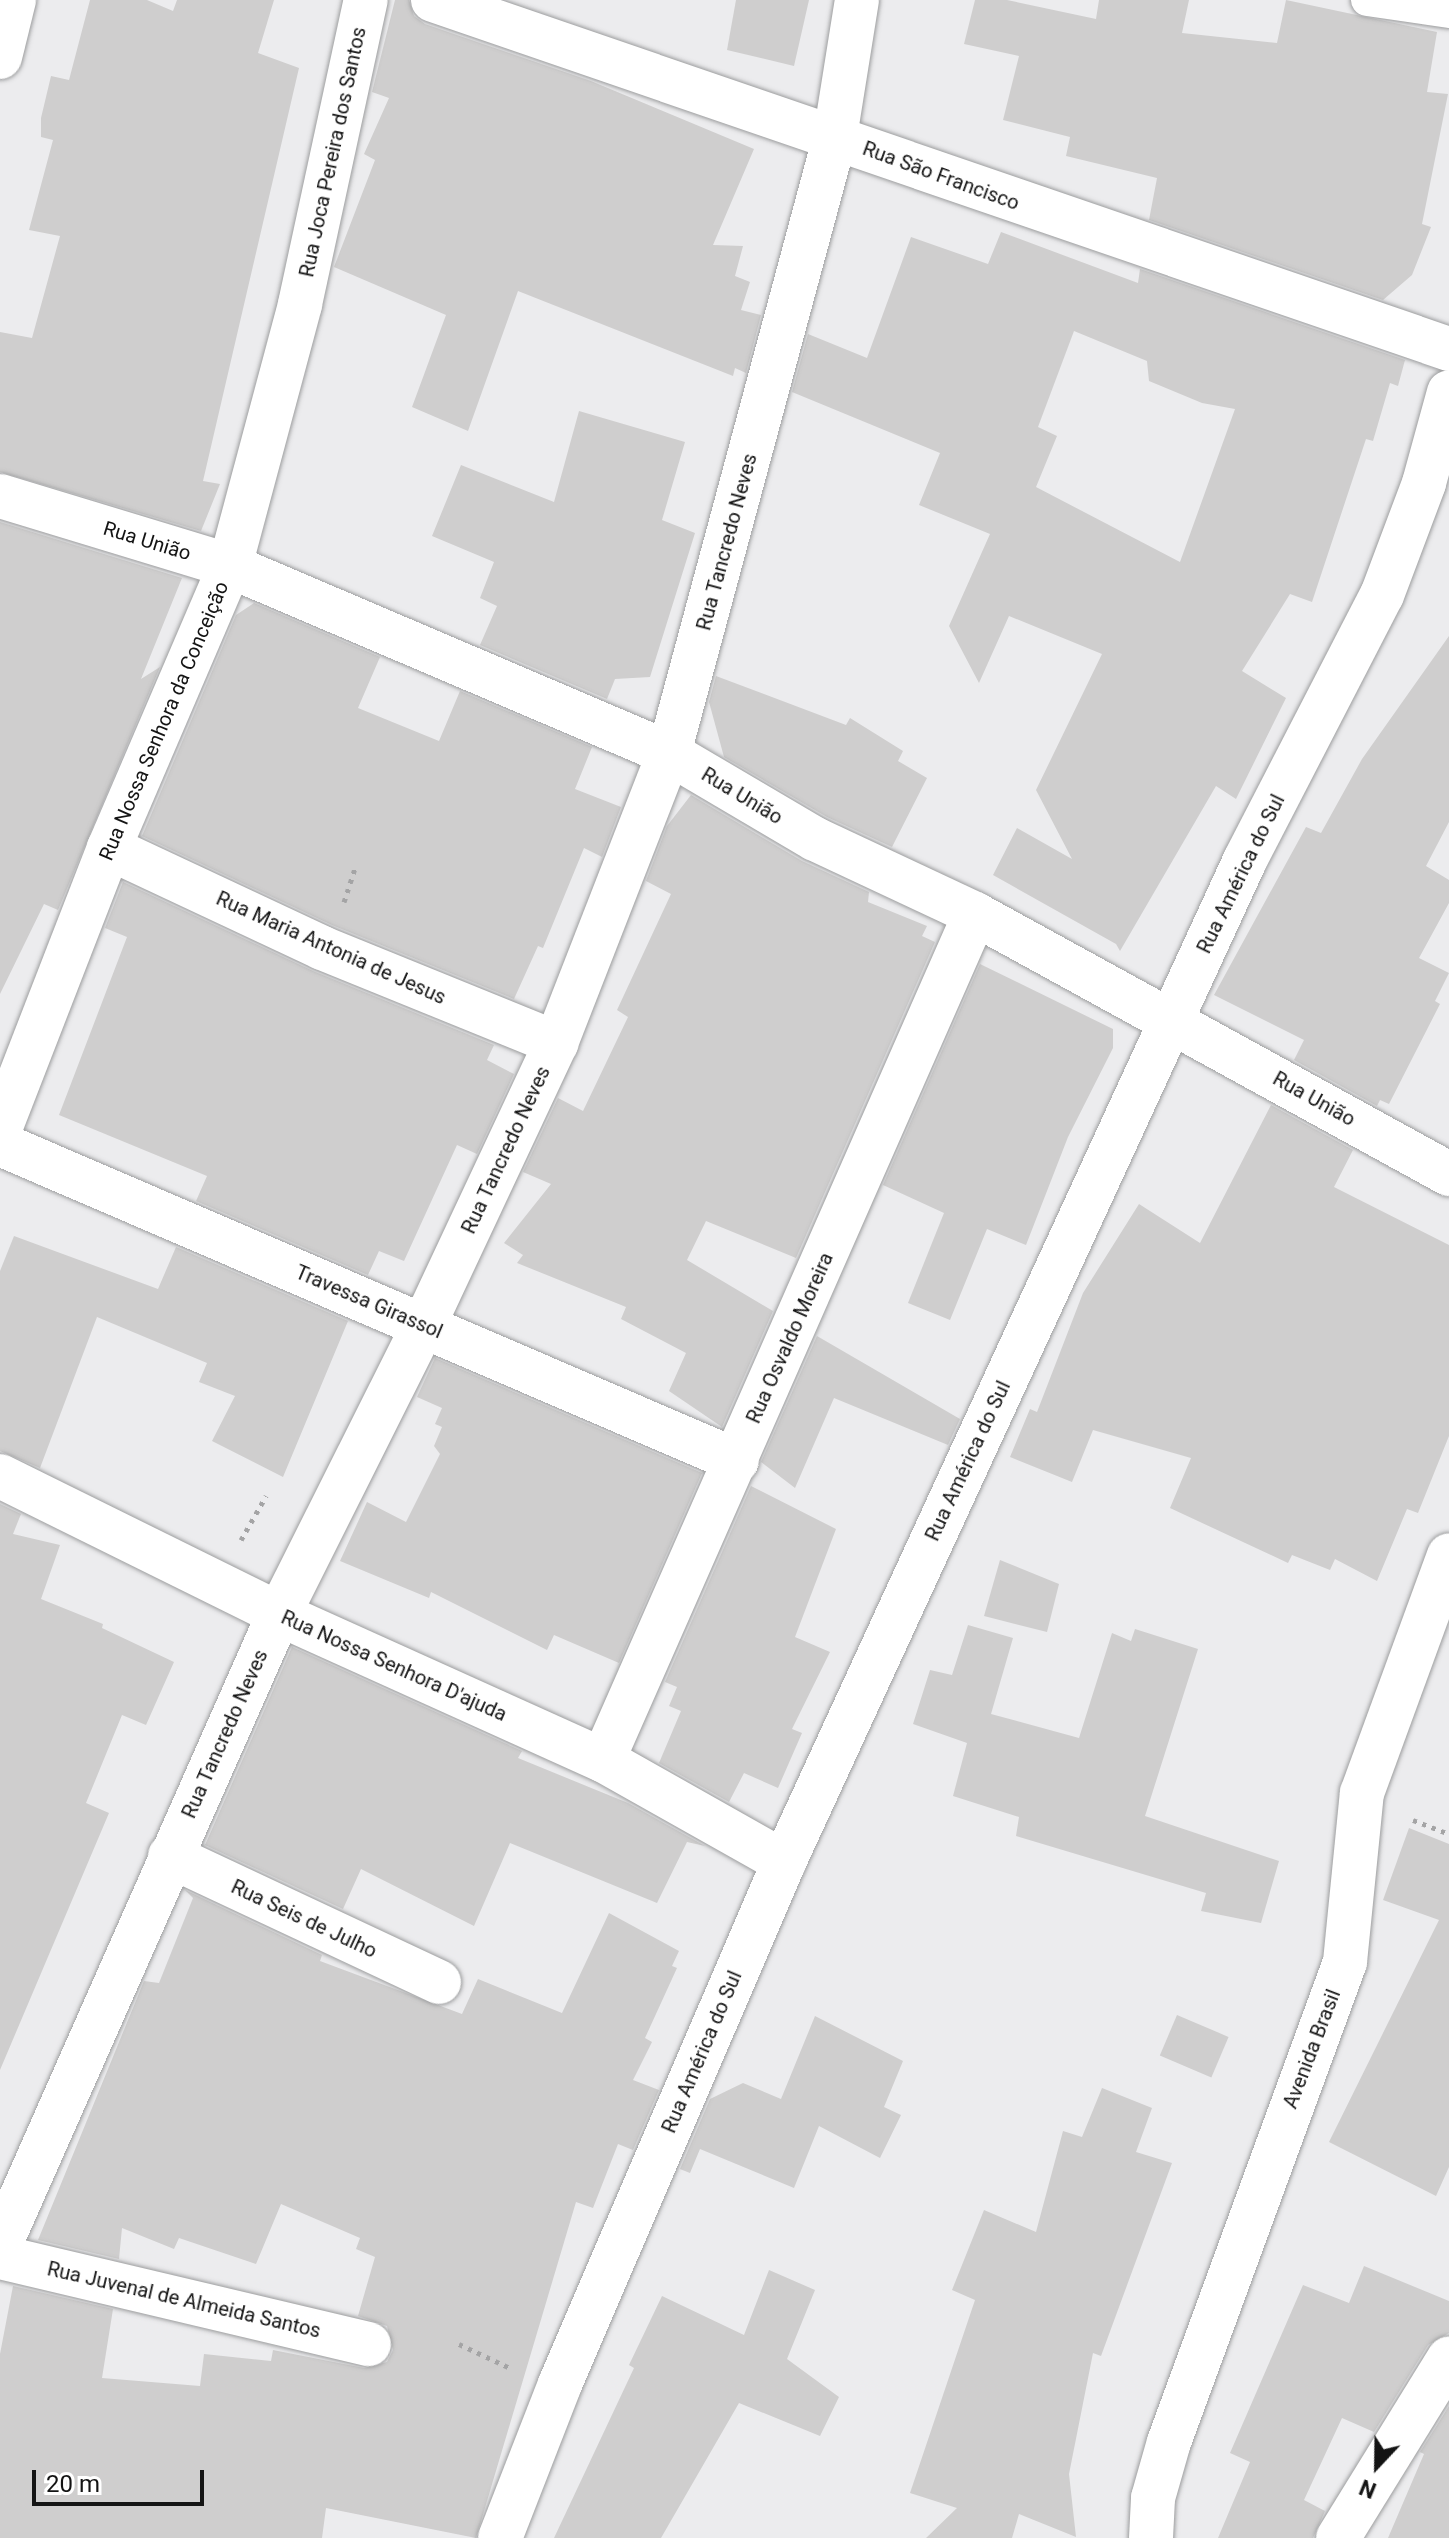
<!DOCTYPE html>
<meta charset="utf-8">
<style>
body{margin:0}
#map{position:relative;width:1449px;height:2538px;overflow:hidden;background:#ececee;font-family:Roboto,sans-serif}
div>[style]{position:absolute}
.building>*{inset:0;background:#cfcece;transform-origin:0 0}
.path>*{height:5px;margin-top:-2.5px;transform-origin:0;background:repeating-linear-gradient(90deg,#a4a4a5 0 4px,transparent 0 10px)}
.roads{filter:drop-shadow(0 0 2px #9c9d9e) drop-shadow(0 0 2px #9c9d9e)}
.lane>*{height:32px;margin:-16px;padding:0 16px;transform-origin:16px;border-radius:16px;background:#fff}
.street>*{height:44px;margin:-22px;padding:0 22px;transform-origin:22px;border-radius:22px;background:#fff}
span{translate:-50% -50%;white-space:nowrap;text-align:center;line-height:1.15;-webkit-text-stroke:8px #fff;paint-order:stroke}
.street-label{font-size:20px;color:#141414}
.north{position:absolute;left:1337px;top:2426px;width:80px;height:80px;-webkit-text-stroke:6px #fff;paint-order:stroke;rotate:202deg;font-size:22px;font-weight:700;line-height:32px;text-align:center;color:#141414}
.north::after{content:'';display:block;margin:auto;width:28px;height:36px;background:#141414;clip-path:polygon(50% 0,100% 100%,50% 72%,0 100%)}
.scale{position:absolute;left:32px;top:2470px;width:172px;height:36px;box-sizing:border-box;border:4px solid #141414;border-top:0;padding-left:10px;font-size:24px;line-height:28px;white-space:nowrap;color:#141414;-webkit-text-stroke:6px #fff;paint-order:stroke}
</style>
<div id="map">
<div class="building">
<div style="clip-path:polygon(90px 0,147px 0,173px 11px,177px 0,274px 0,258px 53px,299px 68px,203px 481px,220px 484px,201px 531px,0 472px,0 332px,32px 338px,60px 236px,29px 230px,53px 140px,41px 137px,41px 118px,51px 76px,69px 80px)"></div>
<div style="clip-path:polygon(395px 0,409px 0,414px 16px,425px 24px,591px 81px,754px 149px,713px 245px,743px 246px,735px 276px,750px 282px,741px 310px,761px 315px,746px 373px,735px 368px,733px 376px,518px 291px,468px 431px,412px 407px,446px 315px,334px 267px,375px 160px,364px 154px,389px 98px,372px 92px)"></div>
<div style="clip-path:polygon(736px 0,809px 0,794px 66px,727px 50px)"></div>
<div style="clip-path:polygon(975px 0,1007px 0,1096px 19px,1099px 0,1189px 0,1182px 33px,1277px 43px,1286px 0,1437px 32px,1427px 92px,1448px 94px,1422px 224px,1431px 227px,1412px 275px,1383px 300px,1149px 220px,1157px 178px,1066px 156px,1070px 137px,1003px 120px,1019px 56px,964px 44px)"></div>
<div style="clip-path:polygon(evenodd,1001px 232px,1138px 283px,1140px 269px,1405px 360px,1398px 386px,1390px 383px,1373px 441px,1366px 439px,1312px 602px,1290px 594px,1242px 671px,1286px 698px,1236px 799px,1216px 786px,1120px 951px,1116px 944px,993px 875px,1017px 828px,1072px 859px,1036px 790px,1102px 654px,1009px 616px,979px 683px,949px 626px,990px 534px,919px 505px,940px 453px,792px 392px,808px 334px,867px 358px,911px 237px,988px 264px,1001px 232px,1074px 331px,1147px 361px,1149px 381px,1202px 403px,1235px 409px,1180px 562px,1036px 487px,1057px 436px,1038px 427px,1074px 331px)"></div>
<div style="clip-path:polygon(579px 411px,685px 442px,662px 520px,695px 533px,650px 677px,615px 679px,607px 699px,480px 645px,497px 606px,480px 598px,494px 562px,432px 536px,461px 465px,554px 502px)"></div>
<div style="clip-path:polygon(0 522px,182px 578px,141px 679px,160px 667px,58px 910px,44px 904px,0 994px)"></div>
<div style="clip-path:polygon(254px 603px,380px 657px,358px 708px,439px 741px,460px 691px,592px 747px,575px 789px,621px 807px,602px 857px,584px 848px,543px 948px,538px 946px,514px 999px,332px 925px,142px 836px,236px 615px)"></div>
<div style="clip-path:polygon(1449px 636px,1449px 822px,1426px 866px,1449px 880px,1449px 903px,1419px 958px,1449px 973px,1435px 1001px,1440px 1004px,1389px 1104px,1380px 1100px,1377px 1106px,1294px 1060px,1304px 1040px,1214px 995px,1306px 827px,1321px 833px,1362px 759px)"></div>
<div style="clip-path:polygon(716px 676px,846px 725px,850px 718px,903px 751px,898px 761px,927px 778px,892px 847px,827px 817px,724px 757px,709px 702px)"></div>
<div style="clip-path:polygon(691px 795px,802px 861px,869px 892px,868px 902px,927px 926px,922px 936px,935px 942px,796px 1258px,706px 1221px,687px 1260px,773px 1311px,722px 1427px,669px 1391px,686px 1353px,621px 1319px,626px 1307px,517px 1263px,523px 1255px,504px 1243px,551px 1184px,523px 1172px,558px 1098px,583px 1111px,628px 1017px,617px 1010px,671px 894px,646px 881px,667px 826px)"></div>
<div style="clip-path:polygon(123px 882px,313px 971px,494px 1045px,487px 1060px,514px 1074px,477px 1154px,457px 1145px,404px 1261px,379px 1251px,368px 1275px,196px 1201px,207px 1176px,59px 1115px,127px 937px,105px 928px)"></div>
<div style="clip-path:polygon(980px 964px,1113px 1029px,1113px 1048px,1068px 1137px,1026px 1245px,987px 1229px,950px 1320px,908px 1303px,944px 1213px,883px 1185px)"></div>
<div style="clip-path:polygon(1271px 1105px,1353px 1150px,1334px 1187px,1449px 1245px,1449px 1436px,1418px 1513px,1407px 1509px,1377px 1581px,1335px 1559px,1330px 1570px,1292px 1555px,1288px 1563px,1170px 1508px,1191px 1458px,1093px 1430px,1072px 1482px,1010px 1457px,1030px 1409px,1037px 1412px,1083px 1293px,1139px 1204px,1200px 1243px)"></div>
<div style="clip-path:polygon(14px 1236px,158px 1289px,176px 1247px,348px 1321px,283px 1477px,212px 1441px,235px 1396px,199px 1382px,207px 1363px,97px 1317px,40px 1468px,0 1451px,0 1271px)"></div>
<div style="clip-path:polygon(817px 1336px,960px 1419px,948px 1445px,834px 1398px,795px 1488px,761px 1462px)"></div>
<div style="clip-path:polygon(435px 1358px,702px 1473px,619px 1663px,554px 1635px,547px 1650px,431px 1592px,429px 1598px,340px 1561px,367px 1502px,406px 1522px,440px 1454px,434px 1446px,442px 1427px,435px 1424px,442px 1408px,417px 1397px)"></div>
<div style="clip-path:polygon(751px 1486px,836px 1529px,795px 1637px,830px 1652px,792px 1729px,802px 1733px,778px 1788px,744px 1773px,729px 1802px,659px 1763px,681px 1711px,669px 1706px,677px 1687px,665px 1682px)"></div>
<div style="clip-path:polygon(0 1504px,21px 1514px,13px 1534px,60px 1545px,41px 1599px,103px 1624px,102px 1628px,174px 1662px,146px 1725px,122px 1715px,86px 1803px,109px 1813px,0 2070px)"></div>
<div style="clip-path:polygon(1000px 1560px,1059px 1584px,1047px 1632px,984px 1616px)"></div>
<div style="clip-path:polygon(968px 1625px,1013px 1638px,991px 1714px,1079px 1738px,1112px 1633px,1131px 1641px,1135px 1629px,1198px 1649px,1145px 1816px,1279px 1861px,1261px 1923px,1201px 1911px,1206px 1893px,1016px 1836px,1019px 1817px,953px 1796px,967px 1743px,913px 1724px,930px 1670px,952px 1675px)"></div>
<div style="clip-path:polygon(292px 1647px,522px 1751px,518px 1758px,628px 1803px,705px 1846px,687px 1842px,657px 1903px,510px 1843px,474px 1926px,361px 1869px,343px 1909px,205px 1845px)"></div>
<div style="clip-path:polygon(1409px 1828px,1449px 1844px,1449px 2167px,1436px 2196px,1329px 2142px,1439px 1920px,1383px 1900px)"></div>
<div style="clip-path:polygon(185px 1890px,322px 1955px,320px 1961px,462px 2014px,478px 1979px,562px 2013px,609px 1913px,679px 1951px,672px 1966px,677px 1968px,645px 2038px,652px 2042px,633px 2080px,659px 2090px,633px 2150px,618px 2144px,593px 2208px,576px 2202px,476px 2538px,326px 2508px,322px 2538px,0 2538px,0 2354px,13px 2286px,113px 2309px,102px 2378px,200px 2386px,204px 2354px,271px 2361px,273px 2350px,364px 2368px,387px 2362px,393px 2350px,387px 2326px,358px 2316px,375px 2257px,356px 2249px,360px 2238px,281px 2204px,256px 2264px,179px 2238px,174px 2249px,122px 2228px,119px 2259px,38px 2240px,144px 1981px,159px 1983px,193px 1898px)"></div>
<div style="left:1177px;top:2015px;width:56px;height:44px;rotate:23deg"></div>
<div style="clip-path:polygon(815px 2016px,903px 2061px,884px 2107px,901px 2115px,880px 2158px,819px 2126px,794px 2188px,700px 2149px,690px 2173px,680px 2169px,710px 2099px,743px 2083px,781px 2099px)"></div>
<div style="clip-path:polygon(1102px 2088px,1152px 2108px,1136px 2152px,1172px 2163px,1101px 2356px,1093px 2353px,1069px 2474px,1076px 2537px,1019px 2514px,1012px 2538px,926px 2538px,957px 2508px,910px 2493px,975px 2300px,952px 2290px,984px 2210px,1036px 2232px,1063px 2131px,1082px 2137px)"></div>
<div style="clip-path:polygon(1364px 2266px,1449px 2301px,1449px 2333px,1428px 2345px,1374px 2432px,1342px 2418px,1304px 2500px,1325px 2511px,1313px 2538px,1218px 2538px,1250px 2462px,1230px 2453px,1303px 2285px,1349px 2303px)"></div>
<div style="clip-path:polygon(769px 2270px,815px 2290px,787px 2359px,839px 2397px,820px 2436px,739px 2403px,661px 2538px,554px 2538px,634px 2368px,629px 2365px,662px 2296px,744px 2335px)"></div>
<div style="clip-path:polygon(1449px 2406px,1449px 2538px,1388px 2538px,1424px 2454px,1420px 2452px)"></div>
</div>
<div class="path">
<div style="left:344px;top:902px;width:36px;rotate:-72deg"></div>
<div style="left:241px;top:1540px;width:51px;rotate:-60.4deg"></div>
<div style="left:1413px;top:1820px;width:39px;rotate:21deg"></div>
<div style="left:459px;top:2344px;width:56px;rotate:25.2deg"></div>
</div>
<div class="roads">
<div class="lane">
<div style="left:1367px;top:0;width:83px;rotate:8.3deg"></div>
</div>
<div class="street">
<div style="left:433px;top:0;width:1074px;rotate:18.96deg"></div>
<div style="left:0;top:57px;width:59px;rotate:-76.2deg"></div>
<div style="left:0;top:496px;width:240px;rotate:16.9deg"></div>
<div style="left:230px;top:566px;width:477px;rotate:23.1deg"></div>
<div style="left:669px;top:753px;width:169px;rotate:30.5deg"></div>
<div style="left:815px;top:839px;width:177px;rotate:25.1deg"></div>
<div style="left:975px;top:914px;width:541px;rotate:28.75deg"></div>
<div style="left:109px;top:848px;width:235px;rotate:25.1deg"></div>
<div style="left:322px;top:948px;width:253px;rotate:22.1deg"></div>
<div style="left:0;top:1129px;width:301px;rotate:-68.8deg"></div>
<div style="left:109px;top:848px;width:307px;rotate:-66.8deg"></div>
<div style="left:230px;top:566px;width:271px;rotate:-75deg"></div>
<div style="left:300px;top:304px;width:311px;rotate:-77.8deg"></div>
<div style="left:0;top:1144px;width:802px;rotate:23.27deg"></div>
<div style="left:0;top:1476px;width:311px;rotate:26.3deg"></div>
<div style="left:279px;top:1614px;width:355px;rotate:24.3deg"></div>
<div style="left:603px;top:1760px;width:208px;rotate:29.4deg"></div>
<div style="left:603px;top:1760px;width:924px;rotate:-66.26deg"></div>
<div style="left:170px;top:1856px;width:297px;rotate:25.1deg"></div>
<div style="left:0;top:2245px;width:690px;rotate:-66.15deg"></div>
<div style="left:279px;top:1614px;width:323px;rotate:-63.4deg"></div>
<div style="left:424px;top:1325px;width:311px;rotate:-64.9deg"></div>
<div style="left:556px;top:1043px;width:311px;rotate:-68.7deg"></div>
<div style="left:669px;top:753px;width:638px;rotate:-74.92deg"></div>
<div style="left:835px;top:137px;width:139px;rotate:-80.9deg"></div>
<div style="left:0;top:2257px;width:379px;rotate:13.3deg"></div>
<div style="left:500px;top:2538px;width:165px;rotate:-68.7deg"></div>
<div style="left:560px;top:2384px;width:568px;rotate:-66.77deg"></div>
<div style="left:784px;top:1862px;width:1103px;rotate:-65.29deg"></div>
<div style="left:1245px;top:860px;width:298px;rotate:-62.7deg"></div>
<div style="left:1382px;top:595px;width:120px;rotate:-69.4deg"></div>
<div style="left:1424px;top:483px;width:94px;rotate:-74.6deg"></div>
<div style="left:1151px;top:2538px;width:40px;rotate:-87.1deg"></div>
<div style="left:1153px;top:2498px;width:58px;rotate:-74.1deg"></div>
<div style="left:1169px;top:2442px;width:511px;rotate:-69.86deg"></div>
<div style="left:1345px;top:1962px;width:170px;rotate:-84.3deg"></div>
<div style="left:1362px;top:1793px;width:253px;rotate:-69.9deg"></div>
<div style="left:1338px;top:2538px;width:211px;rotate:-58.3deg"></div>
</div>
</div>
<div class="street-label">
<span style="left:333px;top:152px;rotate:-78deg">Rua Joca Pereira dos Santos</span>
<span style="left:941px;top:176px;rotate:20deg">Rua São Francisco</span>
<span style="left:147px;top:541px;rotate:17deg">Rua União</span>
<span style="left:727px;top:542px;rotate:-75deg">Rua Tancredo Neves</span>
<span style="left:164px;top:721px;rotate:-67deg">Rua Nossa Senhora da Conceição</span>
<span style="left:742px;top:796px;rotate:31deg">Rua União</span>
<span style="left:1241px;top:874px;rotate:-64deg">Rua América do Sul</span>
<span style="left:331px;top:948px;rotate:24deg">Rua Maria Antonia de Jesus</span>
<span style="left:1314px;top:1099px;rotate:29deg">Rua União</span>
<span style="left:506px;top:1150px;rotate:-65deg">Rua Tancredo Neves</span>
<span style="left:369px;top:1302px;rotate:23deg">Travessa Girassol</span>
<span style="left:790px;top:1338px;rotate:-66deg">Rua Osvaldo Moreira</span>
<span style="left:968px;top:1461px;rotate:-65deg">Rua América do Sul</span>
<span style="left:394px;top:1666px;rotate:24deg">Rua Nossa Senhora D'ajuda</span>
<span style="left:225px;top:1734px;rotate:-66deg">Rua Tancredo Neves</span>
<span style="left:304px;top:1919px;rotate:25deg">Rua Seis de Julho</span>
<span style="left:1312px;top:2049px;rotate:-69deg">Avenida Brasil</span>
<span style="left:702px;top:2052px;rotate:-67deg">Rua América do Sul</span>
<span style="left:184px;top:2300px;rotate:13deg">Rua Juvenal de Almeida Santos</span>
</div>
<div class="north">N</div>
<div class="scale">20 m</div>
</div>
